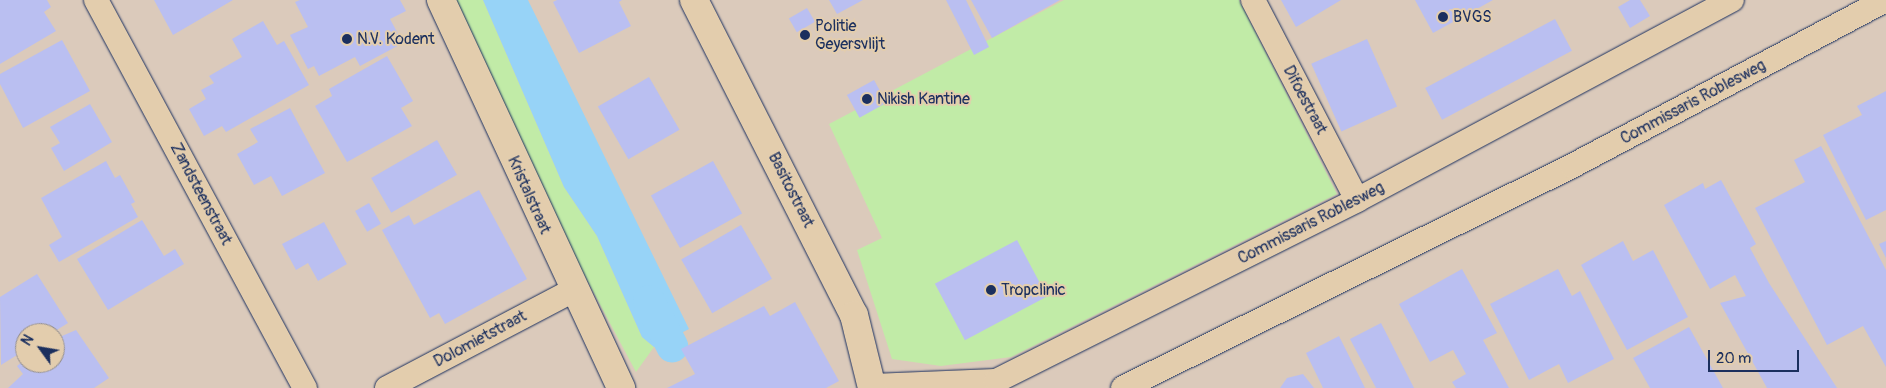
<!DOCTYPE html>
<style>
body{margin:0}
#map{position:relative;width:1886px;height:388px;overflow:hidden;background:#dbcabb;font-family:Pangolin,sans-serif}
div>[style]{position:absolute}
.green>*{inset:0;background:#c1eba7}
.water>*{inset:0;background:#97d3f7}
.canal>*{height:32px;margin:-16px;padding:0 16px;transform-origin:16px;border-radius:16px;background:#97d3f7}
.building>*{inset:0;background:#babff1;transform-origin:0 0}
.roads{filter:drop-shadow(0 0 1px #1b2f5e) drop-shadow(0 0 1px #1b2f5e)}
.minor>*{height:24px;margin:-12px;padding:0 12px;transform-origin:12px;border-radius:12px;background:#e3cdad}
.tertiary>*{height:28px;margin:-14px;padding:0 14px;transform-origin:14px;border-radius:14px;background:#e3cdad}
.dots>*{width:14px;height:14px;translate:-50% -50%;box-sizing:border-box;border:2px solid #e3cdad;border-radius:50%}
span{translate:-50% -50%;white-space:nowrap;text-align:center;line-height:1.15;-webkit-text-stroke:4px #e3cdad;paint-order:stroke}
.poi-label{font-size:16px;color:#1b2f5e}
.left{translate:0 -50%;text-align:left}
.street-label{font-size:16px;color:#1b2f5e}
.north{position:absolute;left:15px;top:323px;width:50px;height:50px;box-sizing:border-box;background:#e3cdad;border:1px solid #938e8d;border-radius:50%;rotate:302deg;font-size:14px;font-weight:700;line-height:20px;text-align:center;color:#1b2f5e}
.north::after{content:'';display:block;margin:auto;width:18px;height:22px;background:#1b2f5e;clip-path:polygon(50% 0,100% 100%,50% 72%,0 100%)}
.scale{position:absolute;left:1708px;top:350px;width:91px;height:22px;box-sizing:border-box;border:2px solid #1b2f5e;border-top:0;padding-left:6px;font-size:15px;line-height:18px;white-space:nowrap;color:#1b2f5e;-webkit-text-stroke:4px #e3cdad;paint-order:stroke}
</style>
<div id="map">
<div class="green">
<div style="clip-path:polygon(455px 0,483px 0,564px 187px,597px 236px,642px 337px,654px 347px,636px 372px,522px 158px)"></div>
<div style="clip-path:polygon(1064px 0,1239px 0,1337px 194px,1011px 357px,941px 366px,892px 359px,857px 250px,882px 238px,829px 124px)"></div>
</div>
<div class="water">
<div style="clip-path:polygon(483px 0,528px 0,689px 329px,654px 347px,642px 337px,597px 236px,564px 187px)"></div>
</div>
<div class="canal">
<div style="left:649px;top:301px;width:51px;rotate:62.9deg"></div>
</div>
<div class="building">
<div style="clip-path:polygon(0 0,47px 0,51px 7px,44px 12px,56px 31px,0 64px)"></div>
<div style="clip-path:polygon(154px 0,233px 0,173px 35px)"></div>
<div style="clip-path:polygon(300px 0,400px 0,406px 11px,390px 19px,403px 43px,360px 66px,355px 57px,319px 76px,314px 66px,308px 69px,290px 35px,308px 27px,295px 2px)"></div>
<div style="clip-path:polygon(557px 0,622px 0,619px 2px,631px 26px,579px 53px,553px 2px)"></div>
<div style="clip-path:polygon(829px 0,863px 0,837px 14px)"></div>
<div style="clip-path:polygon(946px 0,966px 0,989px 47px,974px 55px)"></div>
<div style="clip-path:polygon(971px 0,1060px 0,992px 38px)"></div>
<div style="clip-path:polygon(1281px 0,1341px 0,1296px 27px)"></div>
<div style="clip-path:polygon(1415px 0,1493px 0,1433px 33px)"></div>
<div style="clip-path:polygon(1630px 0,1640px 0,1650px 16px,1630px 28px,1618px 7px)"></div>
<div style="left:807px;top:8px;width:16px;height:21px;rotate:60deg"></div>
<div style="left:1555px;top:19px;width:36px;height:147px;rotate:62deg"></div>
<div style="clip-path:polygon(263px 21px,277px 45px,284px 41px,309px 85px,226px 132px,222px 126px,204px 136px,189px 109px,206px 99px,201px 90px,214px 83px,209px 76px,242px 57px,232px 39px)"></div>
<div style="left:1367px;top:39px;width:74px;height:61px;rotate:66deg"></div>
<div style="clip-path:polygon(62px 40px,90px 91px,23px 128px,0 84px,0 74px)"></div>
<div style="clip-path:polygon(387px 56px,413px 101px,401px 108px,412px 126px,347px 162px,315px 106px,332px 96px,329px 89px)"></div>
<div style="left:649px;top:77px;width:61px;height:59px;rotate:60deg"></div>
<div style="left:874px;top:80px;width:26px;height:31px;rotate:61deg"></div>
<div style="clip-path:polygon(1886px 91px,1886px 210px,1866px 220px,1823px 135px,1862px 115px,1857px 106px)"></div>
<div style="clip-path:polygon(90px 104px,112px 142px,64px 171px,51px 148px,60px 143px,50px 127px)"></div>
<div style="clip-path:polygon(290px 108px,325px 173px,282px 196px,271px 176px,254px 185px,237px 154px,258px 142px,250px 129px)"></div>
<div style="left:437px;top:140px;width:40px;height:76px;rotate:60deg"></div>
<div style="clip-path:polygon(1821px 146px,1886px 270px,1886px 367px,1863px 326px,1827px 345px,1755px 208px,1805px 182px,1794px 160px)"></div>
<div style="clip-path:polygon(106px 161px,115px 178px,120px 175px,135px 202px,131px 204px,138px 217px,59px 262px,49px 245px,62px 237px,41px 198px)"></div>
<div style="left:713px;top:161px;width:60px;height:71px;rotate:61deg"></div>
<div style="clip-path:polygon(1721px 180px,1756px 244px,1750px 248px,1769px 283px,1837px 388px,1767px 388px,1720px 303px,1746px 296px,1735px 275px,1710px 289px,1664px 205px,1703px 183px,1705px 189px)"></div>
<div style="clip-path:polygon(479px 190px,527px 279px,445px 324px,439px 313px,430px 318px,382px 230px,409px 215px,414px 225px)"></div>
<div style="left:369px;top:203px;width:24px;height:16px;rotate:60deg"></div>
<div style="clip-path:polygon(142px 220px,164px 256px,175px 249px,184px 264px,108px 310px,77px 259px)"></div>
<div style="clip-path:polygon(324px 222px,347px 264px,318px 281px,308px 263px,296px 270px,282px 244px)"></div>
<div style="left:741px;top:225px;width:62px;height:69px;rotate:60deg"></div>
<div style="left:1017px;top:240px;width:64px;height:93px;rotate:62deg"></div>
<div style="clip-path:polygon(1623px 241px,1633px 261px,1653px 250px,1688px 317px,1627px 350px,1581px 265px)"></div>
<div style="clip-path:polygon(1886px 241px,1886px 258px,1879px 244px)"></div>
<div style="clip-path:polygon(1462px 269px,1497px 333px,1483px 340px,1509px 388px,1456px 388px,1452px 382px,1466px 374px,1453px 350px,1430px 362px,1399px 304px)"></div>
<div style="clip-path:polygon(1558px 269px,1572px 296px,1580px 291px,1614px 359px,1568px 383px,1559px 364px,1529px 380px,1490px 304px)"></div>
<div style="clip-path:polygon(37px 274px,68px 323px,52px 333px,25px 333px,25px 350px,1px 365px,0 297px)"></div>
<div style="clip-path:polygon(795px 302px,839px 381px,826px 388px,667px 388px,695px 374px,681px 349px,764px 306px,770px 316px)"></div>
<div style="clip-path:polygon(1381px 323px,1414px 388px,1376px 388px,1350px 339px)"></div>
<div style="clip-path:polygon(1689px 327px,1723px 388px,1650px 388px,1633px 358px)"></div>
<div style="clip-path:polygon(76px 330px,109px 378px,94px 388px,8px 388px,23px 374px,17px 366px,25px 360px,25px 363px,55px 363px,55px 339px)"></div>
<div style="clip-path:polygon(1339px 336px,1365px 388px,1323px 388px,1306px 353px)"></div>
<div style="clip-path:polygon(1303px 374px,1314px 388px,1280px 388px,1287px 378px)"></div>
</div>
<div class="roads">
<div class="minor">
<div style="left:96px;top:0;width:441px;rotate:61.7deg"></div>
<div style="left:1253px;top:0;width:225px;rotate:62.5deg"></div>
<div style="left:872px;top:386px;width:124px;rotate:-2.3deg"></div>
<div style="left:996px;top:381px;width:404px;rotate:-26.6deg"></div>
<div style="left:1357px;top:200px;width:425px;rotate:-28.1deg"></div>
<div style="left:387px;top:388px;width:209px;rotate:-27.7deg"></div>
<div style="left:1123px;top:388px;width:501px;rotate:-26.31deg"></div>
<div style="left:1572px;top:166px;width:355px;rotate:-27.9deg"></div>
</div>
<div class="tertiary">
<div style="left:441px;top:0;width:428px;rotate:65.1deg"></div>
<div style="left:694px;top:0;width:353px;rotate:63.1deg"></div>
<div style="left:854px;top:315px;width:75px;rotate:76.1deg"></div>
</div>
</div>
<div class="dots">
<div style="left:1443px;top:17px;background:#1b2f5e"></div>
<div style="left:805px;top:35px;background:#1b2f5e"></div>
<div style="left:347px;top:39px;background:#1b2f5e"></div>
<div style="left:867px;top:99px;background:#1b2f5e"></div>
<div style="left:991px;top:290px;background:#1b2f5e"></div>
</div>
<div class="poi-label">
<span class="left" style="left:1453px;top:17px">BVGS</span>
<span class="left" style="left:815px;top:35px">Politie<br>Geyersvlijt</span>
<span class="left" style="left:357px;top:39px">N.V. Kodent</span>
<span class="left" style="left:877px;top:99px">Nikish Kantine</span>
<span class="left" style="left:1001px;top:290px">Tropclinic</span>
</div>
<div class="street-label">
<span style="left:1305px;top:100px;rotate:62deg">Difoestraat</span>
<span style="left:1693px;top:102px;rotate:-28deg">Commissaris Roblesweg</span>
<span style="left:791px;top:190px;rotate:63deg">Basitostraat</span>
<span style="left:201px;top:194px;rotate:62deg">Zandsteenstraat</span>
<span style="left:529px;top:195px;rotate:66deg">Kristalstraat</span>
<span style="left:1311px;top:223px;rotate:-27deg">Commissaris Roblesweg</span>
<span style="left:480px;top:339px;rotate:-28deg">Dolomietstraat</span>
</div>
<div class="north">N</div>
<div class="scale">20 m</div>
</div>
